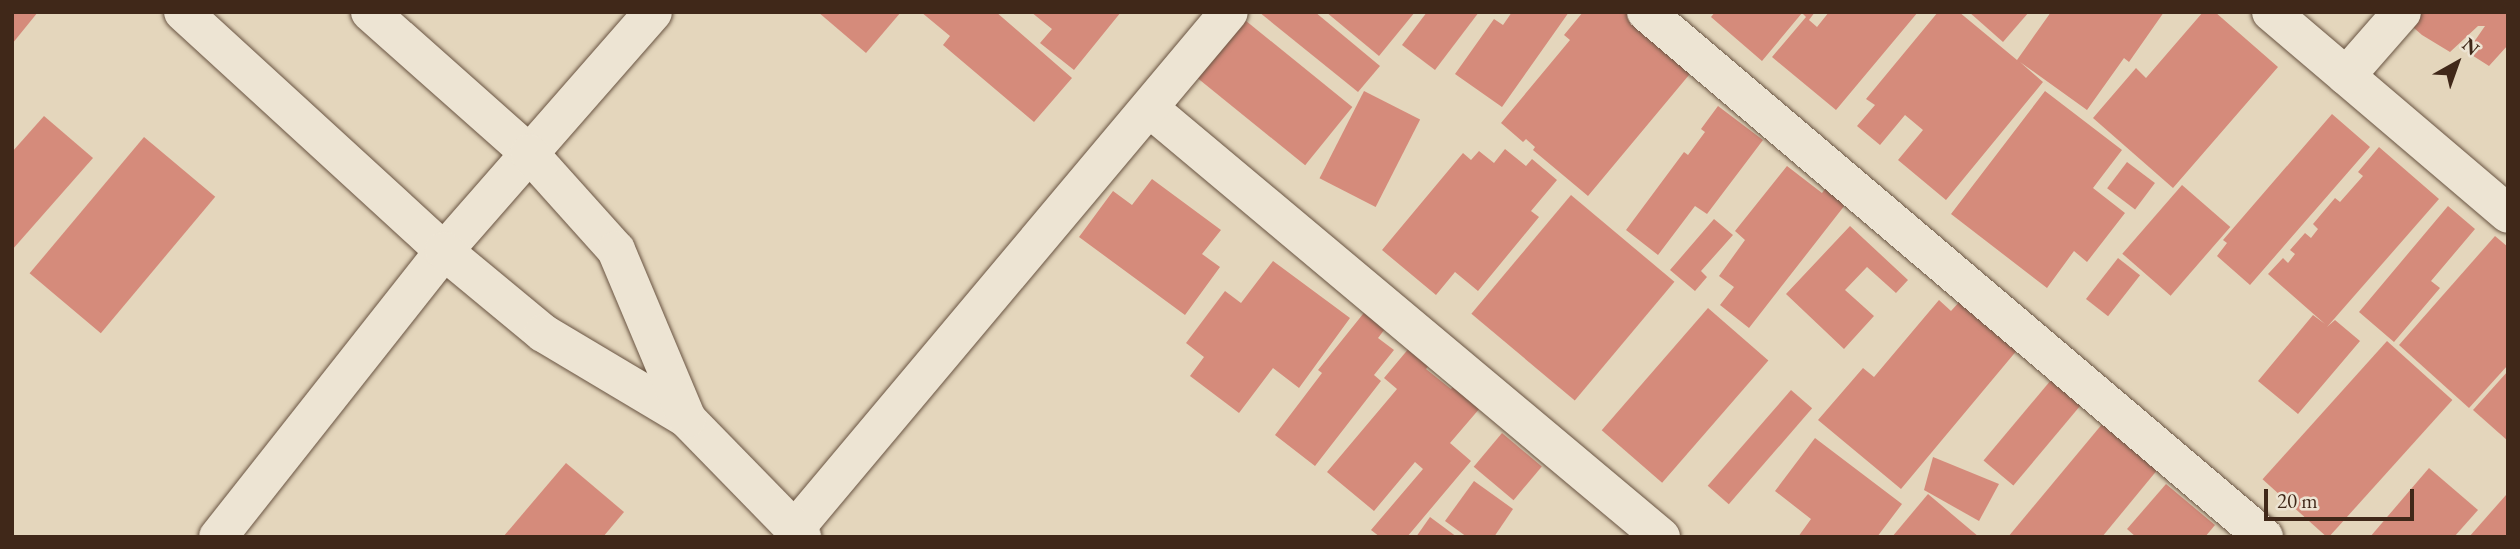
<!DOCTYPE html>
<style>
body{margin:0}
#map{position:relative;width:2520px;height:549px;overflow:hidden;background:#e4d6bc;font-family:"EB Garamond",serif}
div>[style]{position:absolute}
.building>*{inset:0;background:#d58b7b;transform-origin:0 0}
.roads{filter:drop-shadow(0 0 2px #695442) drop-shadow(0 0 2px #695442)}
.minor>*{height:38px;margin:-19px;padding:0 19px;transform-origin:19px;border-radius:19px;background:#ede4d3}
.tertiary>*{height:38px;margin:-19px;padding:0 19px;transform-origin:19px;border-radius:19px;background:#ede4d3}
span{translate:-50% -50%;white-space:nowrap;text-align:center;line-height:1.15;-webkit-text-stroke:5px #ede4d3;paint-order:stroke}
.frame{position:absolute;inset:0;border:14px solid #402819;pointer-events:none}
.north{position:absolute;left:2422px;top:28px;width:70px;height:70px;-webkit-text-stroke:5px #ede4d3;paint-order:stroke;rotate:40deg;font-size:19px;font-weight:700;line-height:28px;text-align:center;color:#402819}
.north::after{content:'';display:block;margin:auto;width:24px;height:32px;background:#402819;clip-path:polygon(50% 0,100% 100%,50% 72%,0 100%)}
.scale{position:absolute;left:2264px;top:489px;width:150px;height:32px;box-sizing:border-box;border:4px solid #402819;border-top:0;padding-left:9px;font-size:21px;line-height:24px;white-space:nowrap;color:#402819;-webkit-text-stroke:5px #ede4d3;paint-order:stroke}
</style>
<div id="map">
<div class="building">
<div style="clip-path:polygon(12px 12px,38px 12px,12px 44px)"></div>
<div style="clip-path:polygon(818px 12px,901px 12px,866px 53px)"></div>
<div style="clip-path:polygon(921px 12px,996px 12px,1072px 78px,1034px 122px,943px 45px,950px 36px)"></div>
<div style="clip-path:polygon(1031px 12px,1121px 12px,1074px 70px,1040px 43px,1052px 29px)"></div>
<div style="left:1235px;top:12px;width:151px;height:75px;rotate:39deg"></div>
<div style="clip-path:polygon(1259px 12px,1315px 12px,1380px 66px,1358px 92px)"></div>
<div style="clip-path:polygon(1326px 12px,1415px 12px,1379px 56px)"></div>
<div style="clip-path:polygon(1427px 12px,1479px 12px,1435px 70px,1402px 45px)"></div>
<div style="clip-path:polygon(1512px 12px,1569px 12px,1502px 107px,1455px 74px,1494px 19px,1503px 25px)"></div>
<div style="clip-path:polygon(1583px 12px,1637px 12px,1699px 63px,1588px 196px,1533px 150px,1535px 147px,1526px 139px,1523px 142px,1501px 123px,1570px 40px,1564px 35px)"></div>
<div style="clip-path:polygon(1715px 12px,1815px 12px,1809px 20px,1817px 27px,1829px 12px,1918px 12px,1836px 110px,1772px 57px,1806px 17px,1802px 13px,1762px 61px,1711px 17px)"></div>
<div style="clip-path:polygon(1938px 12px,1959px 12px,2017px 60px,2051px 12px,2164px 12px,2129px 62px,2124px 58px,2087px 110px,2020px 62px,2043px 82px,1946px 200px,1898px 160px,1923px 130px,1905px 115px,1880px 145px,1857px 126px,1875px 105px,1866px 99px)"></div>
<div style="clip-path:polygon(1969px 12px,2029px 12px,2003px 42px)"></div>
<div style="clip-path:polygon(2203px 12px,2215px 12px,2278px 67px,2173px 188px,2093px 118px,2136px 68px,2146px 78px)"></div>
<div style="clip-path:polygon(2414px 12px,2508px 12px,2508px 45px,2489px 66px,2467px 52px,2485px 26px,2478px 26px,2450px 52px,2422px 35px,2406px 21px)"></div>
<div style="left:1364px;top:91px;width:63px;height:98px;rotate:27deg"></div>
<div style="clip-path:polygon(2045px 91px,2122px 150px,2093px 188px,2125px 213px,2087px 262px,2074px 251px,2047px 288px,1951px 214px)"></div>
<div style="clip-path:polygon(1718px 106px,1763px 140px,1707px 214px,1695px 206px,1658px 255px,1626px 230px,1684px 152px,1688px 155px,1705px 132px,1701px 129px)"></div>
<div style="clip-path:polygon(2332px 114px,2370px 147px,2250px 285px,2217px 256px,2227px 243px,2223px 240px)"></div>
<div style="clip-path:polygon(44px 116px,93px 158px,12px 250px,12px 152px)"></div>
<div style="left:144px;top:137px;width:93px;height:178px;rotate:40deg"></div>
<div style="clip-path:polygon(2379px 147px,2439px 199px,2327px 327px,2335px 320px,2360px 341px,2298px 414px,2258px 381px,2313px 315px,2325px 324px,2268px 274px,2283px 258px,2288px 263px,2295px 254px,2290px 250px,2305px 233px,2311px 238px,2318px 229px,2313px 224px,2335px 198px,2340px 202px,2363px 176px,2358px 172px)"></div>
<div style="clip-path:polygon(1505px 149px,1526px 166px,1532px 159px,1557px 180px,1531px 211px,1539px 217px,1478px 291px,1455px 272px,1436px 295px,1382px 250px,1463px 153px,1471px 160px,1479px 151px,1494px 163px)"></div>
<div style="left:2127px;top:162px;width:35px;height:33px;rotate:37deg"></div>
<div style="clip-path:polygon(1787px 166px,1822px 193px,1832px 180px,1852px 196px,1749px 328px,1720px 305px,1734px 287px,1719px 276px,1745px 240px,1735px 231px)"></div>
<div style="clip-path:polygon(1152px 179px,1221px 230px,1202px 254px,1220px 267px,1185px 315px,1079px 237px,1113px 191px,1132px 205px)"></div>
<div style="left:2182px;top:185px;width:64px;height:91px;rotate:41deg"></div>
<div style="left:1571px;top:195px;width:135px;height:155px;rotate:40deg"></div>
<div style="clip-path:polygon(2448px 206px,2475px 229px,2431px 281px,2440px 288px,2394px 342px,2359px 312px)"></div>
<div style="clip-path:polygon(1714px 219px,1733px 235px,1701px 271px,1707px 277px,1695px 291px,1670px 270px)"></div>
<div style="clip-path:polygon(1850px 226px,1908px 280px,1896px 293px,1867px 267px,1845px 290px,1874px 316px,1844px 349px,1786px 294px)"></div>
<div style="clip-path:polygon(2495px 236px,2508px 247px,2508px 365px,2469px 408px,2399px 345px)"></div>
<div style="left:2118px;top:258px;width:28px;height:52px;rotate:38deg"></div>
<div style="clip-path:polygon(1273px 261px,1350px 318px,1299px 388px,1273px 368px,1239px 413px,1190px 376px,1204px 357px,1186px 343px,1225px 291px,1241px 303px)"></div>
<div style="clip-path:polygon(1939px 300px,1951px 311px,1961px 300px,2018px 349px,1901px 489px,1818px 420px,1863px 368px,1874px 377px)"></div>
<div style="left:1708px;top:308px;width:80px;height:162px;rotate:41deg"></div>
<div style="clip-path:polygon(1367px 309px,1388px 325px,1378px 338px,1394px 350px,1374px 375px,1381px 381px,1315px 466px,1275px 435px,1322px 373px,1318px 370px)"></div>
<div style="clip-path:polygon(1415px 341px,1435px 358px,1426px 369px,1451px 389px,1460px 379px,1486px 401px,1450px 443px,1471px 461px,1407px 537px,1380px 537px,1371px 530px,1423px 469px,1415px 462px,1374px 511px,1327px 472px,1397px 389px,1384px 378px)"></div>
<div style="left:2387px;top:341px;width:88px;height:186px;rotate:42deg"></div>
<div style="clip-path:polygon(2508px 371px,2508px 441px,2473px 410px)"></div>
<div style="left:2051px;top:380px;width:39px;height:105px;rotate:40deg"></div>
<div style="left:1791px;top:390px;width:28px;height:127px;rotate:41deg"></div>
<div style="clip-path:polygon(2108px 417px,2163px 463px,2102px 537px,2008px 537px)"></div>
<div style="left:1502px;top:433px;width:52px;height:44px;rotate:40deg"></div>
<div style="clip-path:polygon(1815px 438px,1902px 504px,1877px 537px,1798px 537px,1811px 519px,1775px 491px)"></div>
<div style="clip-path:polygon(1933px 457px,1999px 484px,1979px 521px,1924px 490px)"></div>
<div style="clip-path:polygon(566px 463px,624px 512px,603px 537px,503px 537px)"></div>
<div style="clip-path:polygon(2429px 468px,2478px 510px,2454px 537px,2370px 537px)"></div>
<div style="clip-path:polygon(1474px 481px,1513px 509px,1494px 537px,1467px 537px,1445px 521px)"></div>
<div style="clip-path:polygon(2166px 484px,2215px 525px,2205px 537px,2136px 537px,2127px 529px)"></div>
<div style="clip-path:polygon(1928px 494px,1979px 537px,1892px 537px)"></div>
<div style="clip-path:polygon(2506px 495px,2508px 537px,2469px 537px)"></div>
<div style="clip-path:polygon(1430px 517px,1457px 537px,1416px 537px)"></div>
</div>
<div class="roads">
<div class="minor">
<div style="left:1646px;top:12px;width:811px;rotate:40.35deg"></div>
<div style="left:2271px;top:12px;width:311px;rotate:40.4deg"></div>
<div style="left:2346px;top:76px;width:85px;rotate:-48.8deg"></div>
<div style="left:1149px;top:108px;width:668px;rotate:39.96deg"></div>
<div style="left:794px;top:530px;width:676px;rotate:-49.98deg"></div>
<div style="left:218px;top:537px;width:365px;rotate:-51.7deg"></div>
<div style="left:444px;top:251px;width:317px;rotate:-48.8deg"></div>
</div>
<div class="tertiary">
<div style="left:183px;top:12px;width:354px;rotate:42.5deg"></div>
<div style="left:444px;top:251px;width:129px;rotate:39.6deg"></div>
<div style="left:543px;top:333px;width:168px;rotate:30.8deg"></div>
<div style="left:687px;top:419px;width:165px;rotate:45.7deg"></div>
<div style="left:370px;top:12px;width:213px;rotate:41.6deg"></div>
<div style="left:529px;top:153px;width:130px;rotate:48.1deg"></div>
<div style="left:616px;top:250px;width:183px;rotate:67.2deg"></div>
</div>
</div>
<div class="frame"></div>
<div class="north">N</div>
<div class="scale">20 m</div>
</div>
